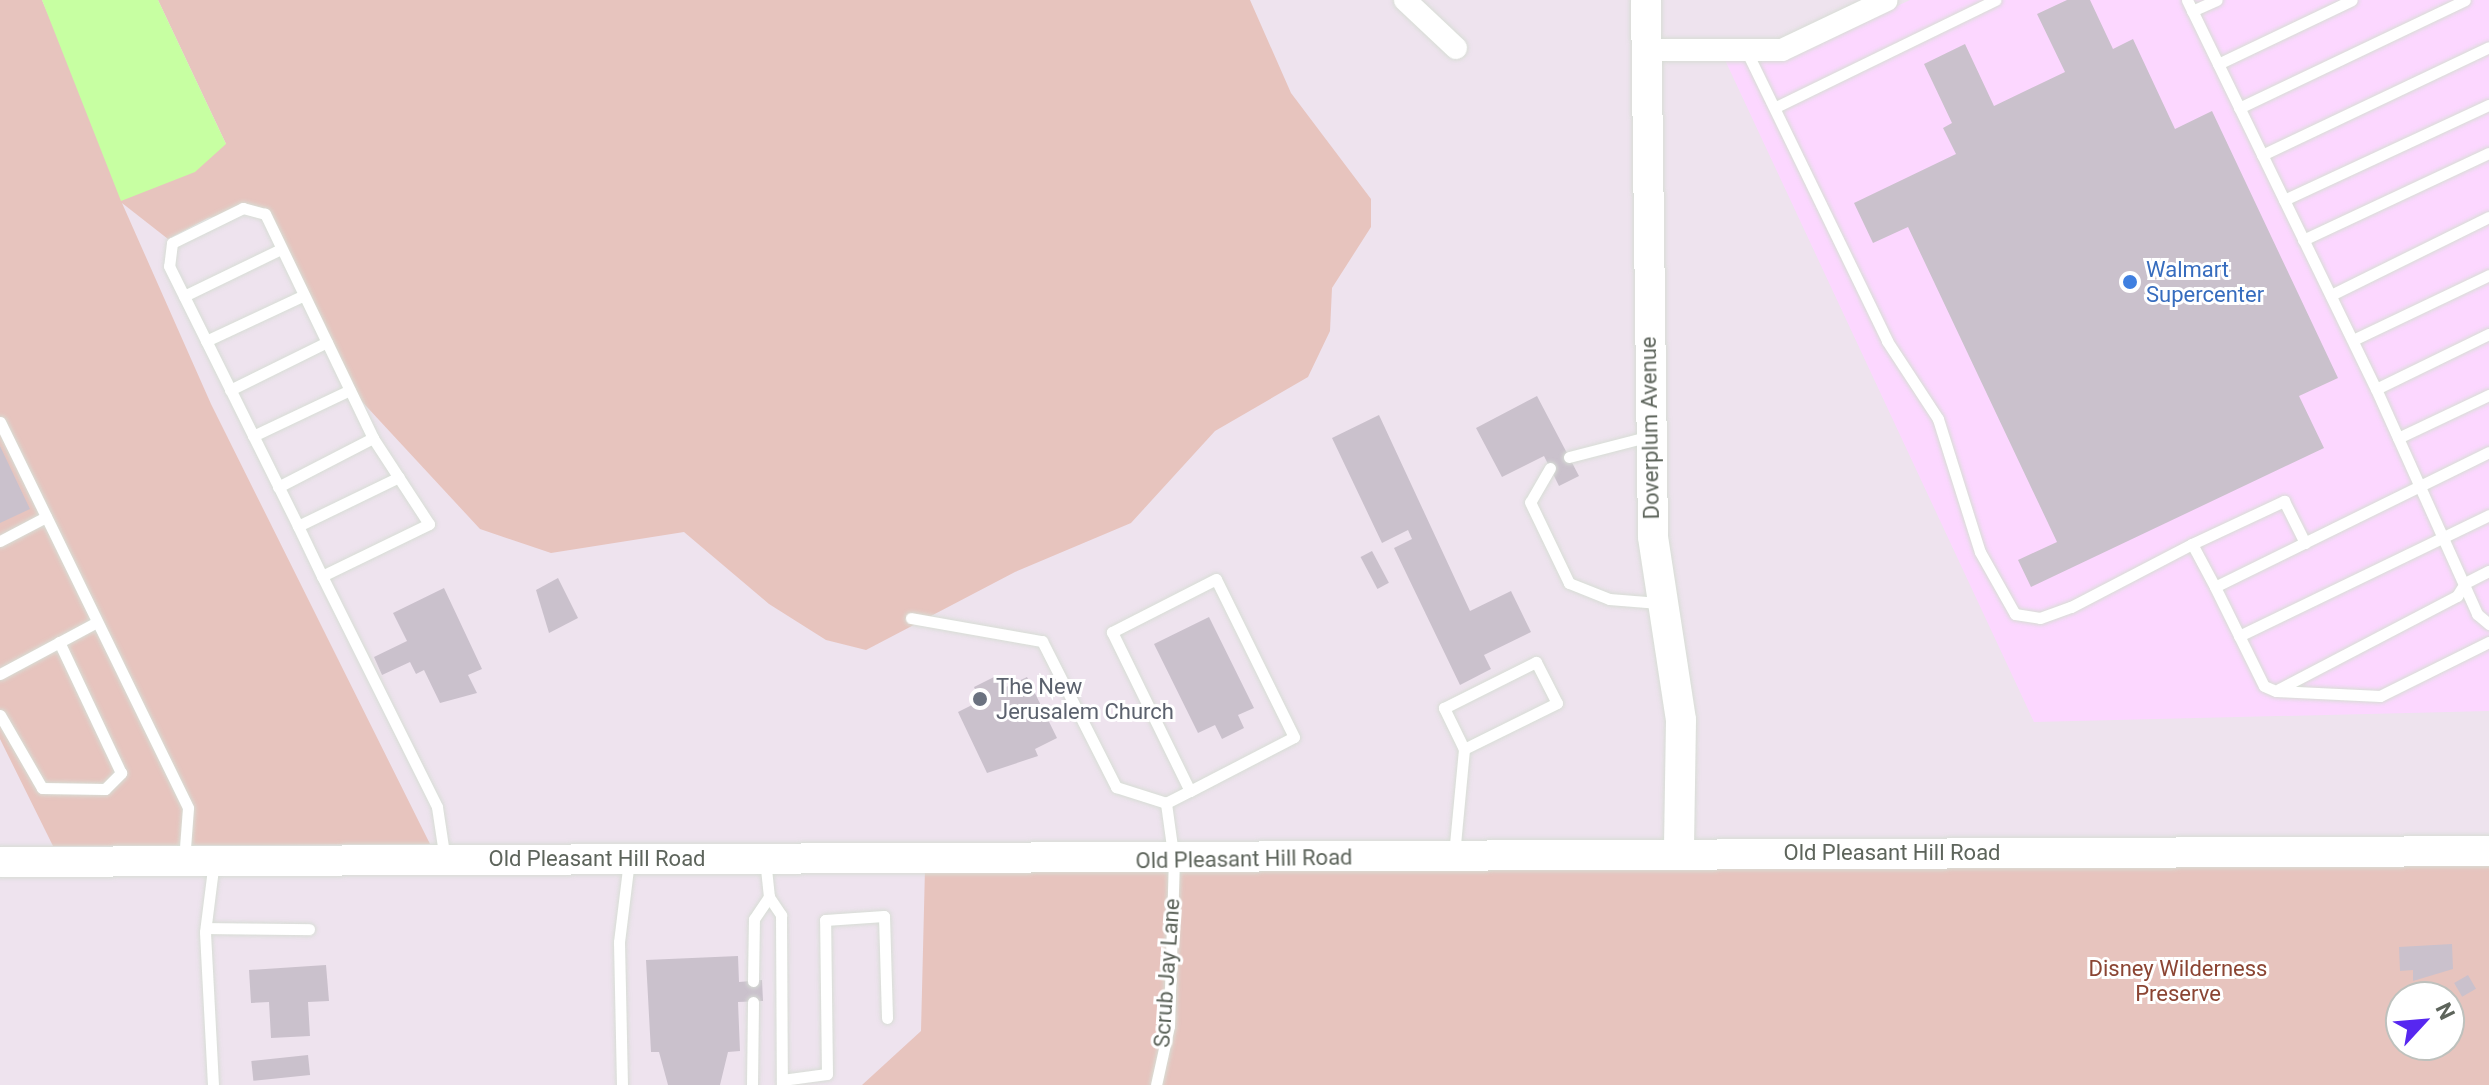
<!DOCTYPE html>
<style>
body{margin:0}
#map{position:relative;width:2489px;height:1085px;overflow:hidden;background:#eee3ee;font-family:Roboto,sans-serif}
div>[style]{position:absolute}
.commercial>*{inset:0;background:#fcd7ff}
.green>*{inset:0;background:#e7c4be}
.water>*{inset:0;background:#c7ffa2}
.building>*{inset:0;background:#cac1cc;transform-origin:0 0}
.roads{filter:drop-shadow(0 0 2px #d7ddd5) drop-shadow(0 0 2px #d7ddd5)}
.lane>*{height:11px;margin:-5.5px;padding:0 5.5px;transform-origin:5.5px;border-radius:5.5px;background:#fff}
.street>*{height:22px;margin:-11px;padding:0 11px;transform-origin:11px;border-radius:11px;background:#fff}
.secondary>*{height:30px;margin:-15px;padding:0 15px;transform-origin:15px;border-radius:15px;background:#fff}
.dots>*{width:22px;height:22px;translate:-50% -50%;box-sizing:border-box;border:4px solid #fff;border-radius:50%}
span{translate:-50% -50%;white-space:nowrap;text-align:center;line-height:1.15;-webkit-text-stroke:6px #fff;paint-order:stroke}
.shop-label{font-size:22px;color:#366cbe}
.left{translate:0 -50%;text-align:left}
.street-label{font-size:22px;color:#5d645b}
.worship-label{font-size:22px;color:#5b616d}
.park-label{font-size:22px;color:#8b4533}
.north{position:absolute;left:2385px;top:981px;width:80px;height:80px;box-sizing:border-box;background:#fff;border:2px solid #bec1bd;border-radius:50%;rotate:64deg;font-size:22px;font-weight:700;line-height:32px;text-align:center;color:#5d645b}
.north::after{content:'';display:block;margin:auto;width:28px;height:36px;background:#5727f0;clip-path:polygon(50% 0,100% 100%,50% 72%,0 100%)}
</style>
<div id="map">
<div class="commercial">
<div style="clip-path:polygon(1910px 0,2489px 0,2489px 711px,2034px 722px,1725px 60px,1786px 58px)"></div>
</div>
<div class="green">
<div style="clip-path:polygon(0 0,42px 0,55px 30px,226px 144px,158px 0,1250px 0,1291px 93px,1371px 199px,1371px 227px,1332px 288px,1330px 331px,1308px 377px,1215px 431px,1131px 523px,1015px 572px,866px 650px,826px 640px,769px 604px,684px 532px,551px 553px,480px 529px,354px 393px,266px 218px,240px 211px,208px 218px,168px 239px,122px 203px,211px 404px,430px 844px,53px 846px,0 739px)"></div>
<div style="clip-path:polygon(evenodd,2489px 860px,2489px 1085px,862px 1085px,921px 1031px,925px 868px,2489px 860px,2401px 997px,2449px 997px,2449px 1045px,2401px 1045px,2401px 997px)"></div>
</div>
<div class="water">
<div style="clip-path:polygon(42px 0,158px 0,226px 144px,195px 172px,121px 201px)"></div>
</div>
<div class="building">
<div style="clip-path:polygon(2067px 0,2090px 0,2113px 49px,2133px 39px,2175px 129px,2212px 111px,2338px 378px,2299px 396px,2324px 448px,2031px 587px,2018px 560px,2057px 542px,1908px 227px,1873px 243px,1854px 203px,1956px 154px,1943px 128px,1952px 123px,1924px 64px,1965px 44px,1994px 106px,2065px 72px,2037px 14px)"></div>
<div style="clip-path:polygon(1537px 396px,1579px 476px,1559px 486px,1544px 456px,1502px 477px,1476px 428px)"></div>
<div style="clip-path:polygon(1379px 415px,1470px 611px,1511px 591px,1531px 632px,1484px 655px,1491px 669px,1460px 685px,1394px 548px,1412px 539px,1408px 530px,1382px 543px,1332px 438px)"></div>
<div style="clip-path:polygon(0 446px,30px 509px,0 523px)"></div>
<div style="left:1372px;top:551px;width:36px;height:13px;rotate:62deg"></div>
<div style="clip-path:polygon(558px 578px,578px 618px,549px 633px,536px 590px)"></div>
<div style="clip-path:polygon(444px 588px,482px 669px,468px 675px,477px 693px,440px 703px,424px 670px,416px 674px,410px 662px,382px 675px,374px 657px,407px 641px,393px 613px)"></div>
<div style="clip-path:polygon(1209px 617px,1254px 708px,1238px 715px,1244px 728px,1222px 739px,1215px 725px,1198px 733px,1154px 644px)"></div>
<div style="clip-path:polygon(996px 676px,1002px 689px,1027px 677px,1057px 738px,1035px 749px,1038px 756px,987px 773px,958px 712px,980px 701px,974px 687px)"></div>
<div style="clip-path:polygon(2452px 944px,2453px 969px,2413px 981px,2413px 970px,2400px 971px,2399px 947px)"></div>
<div style="clip-path:polygon(738px 956px,739px 982px,762px 980px,763px 1001px,738px 1002px,740px 1051px,728px 1052px,720px 1085px,668px 1085px,659px 1052px,651px 1052px,646px 960px)"></div>
<div style="clip-path:polygon(326px 965px,329px 1001px,308px 1002px,310px 1036px,271px 1038px,269px 1002px,251px 1003px,249px 970px)"></div>
<div style="left:2468px;top:975px;width:16px;height:16px;rotate:60deg"></div>
<div style="left:308px;top:1055px;width:20px;height:57px;rotate:84deg"></div>
</div>
<div class="roads">
<div class="lane">
<div style="left:2187px;top:0;width:432px;rotate:64.1deg"></div>
<div style="left:2376px;top:389px;width:247px;rotate:65.8deg"></div>
<div style="left:2477px;top:614px;width:16px;rotate:40deg"></div>
<div style="left:2192px;top:11px;width:27px;rotate:-24deg"></div>
<div style="left:1746px;top:50px;width:323px;rotate:64.1deg"></div>
<div style="left:1887px;top:341px;width:93px;rotate:56.8deg"></div>
<div style="left:1938px;top:419px;width:139px;rotate:72.5deg"></div>
<div style="left:1980px;top:552px;width:71px;rotate:60.6deg"></div>
<div style="left:2015px;top:614px;width:25px;rotate:9deg"></div>
<div style="left:2040px;top:618px;width:33px;rotate:-20deg"></div>
<div style="left:2071px;top:607px;width:136px;rotate:-27.5deg"></div>
<div style="left:2218px;top:64px;width:148px;rotate:-25.5deg"></div>
<div style="left:1776px;top:107px;width:244px;rotate:-26deg"></div>
<div style="left:2239px;top:108px;width:250px;rotate:-25.5deg"></div>
<div style="left:2262px;top:155px;width:251px;rotate:-25.4deg"></div>
<div style="left:2284px;top:200px;width:226px;rotate:-24.9deg"></div>
<div style="left:2303px;top:240px;width:205px;rotate:-25.1deg"></div>
<div style="left:2331px;top:295px;width:176px;rotate:-26.3deg"></div>
<div style="left:184px;top:296px;width:108px;rotate:-25.9deg"></div>
<div style="left:2353px;top:340px;width:151px;rotate:-25.5deg"></div>
<div style="left:206px;top:341px;width:108px;rotate:-25.1deg"></div>
<div style="left:2376px;top:389px;width:126px;rotate:-26deg"></div>
<div style="left:230px;top:390px;width:108px;rotate:-26.3deg"></div>
<div style="left:0;top:422px;width:429px;rotate:64deg"></div>
<div style="left:188px;top:808px;width:53px;rotate:94.3deg"></div>
<div style="left:253px;top:436px;width:107px;rotate:-25.4deg"></div>
<div style="left:2398px;top:438px;width:101px;rotate:-25.3deg"></div>
<div style="left:2489px;top:452px;width:305px;rotate:153.8deg"></div>
<div style="left:2215px;top:587px;width:110px;rotate:63.7deg"></div>
<div style="left:2264px;top:686px;width:13px;rotate:23deg"></div>
<div style="left:2276px;top:691px;width:104px;rotate:2.8deg"></div>
<div style="left:2380px;top:696px;width:122px;rotate:-26.4deg"></div>
<div style="left:1569px;top:457px;width:84px;rotate:-14.5deg"></div>
<div style="left:1550px;top:468px;width:39px;rotate:120deg"></div>
<div style="left:1530px;top:502px;width:90px;rotate:64.3deg"></div>
<div style="left:1569px;top:583px;width:43px;rotate:21.8deg"></div>
<div style="left:1609px;top:599px;width:50px;rotate:4.6deg"></div>
<div style="left:278px;top:487px;width:107px;rotate:-27.3deg"></div>
<div style="left:298px;top:526px;width:112px;rotate:-25.9deg"></div>
<div style="left:0;top:541px;width:52px;rotate:-27.6deg"></div>
<div style="left:322px;top:576px;width:119px;rotate:-25.9deg"></div>
<div style="left:429px;top:524px;width:103px;rotate:-123.1deg"></div>
<div style="left:373px;top:438px;width:249px;rotate:-115.7deg"></div>
<div style="left:265px;top:214px;width:23px;rotate:-165deg"></div>
<div style="left:243px;top:208px;width:79px;rotate:153.8deg"></div>
<div style="left:172px;top:243px;width:23px;rotate:97deg"></div>
<div style="left:169px;top:266px;width:290px;rotate:63.6deg"></div>
<div style="left:298px;top:526px;width:55px;rotate:64.4deg"></div>
<div style="left:322px;top:576px;width:258px;rotate:63.5deg"></div>
<div style="left:437px;top:807px;width:54px;rotate:81.4deg"></div>
<div style="left:2215px;top:587px;width:49px;rotate:-118.1deg"></div>
<div style="left:2192px;top:544px;width:102px;rotate:-25.1deg"></div>
<div style="left:2284px;top:501px;width:47px;rotate:63.4deg"></div>
<div style="left:911px;top:618px;width:133px;rotate:10deg"></div>
<div style="left:1042px;top:641px;width:164px;rotate:63.1deg"></div>
<div style="left:1116px;top:787px;width:52px;rotate:17.7deg"></div>
<div style="left:2239px;top:636px;width:278px;rotate:-25.8deg"></div>
<div style="left:0;top:674px;width:110px;rotate:-28.2deg"></div>
<div style="left:2279px;top:689px;width:201px;rotate:-27.6deg"></div>
<div style="left:2457px;top:596px;width:15px;rotate:-58deg"></div>
<div style="left:2465px;top:583px;width:27px;rotate:-27deg"></div>
<div style="left:0;top:715px;width:84px;rotate:60.1deg"></div>
<div style="left:42px;top:788px;width:63px;rotate:0.9deg"></div>
<div style="left:105px;top:789px;width:23px;rotate:-45deg"></div>
<div style="left:121px;top:773px;width:145px;rotate:-115.3deg"></div>
<div style="left:1454px;top:855px;width:106px;rotate:-84.6deg"></div>
<div style="left:1464px;top:749px;width:46px;rotate:-116deg"></div>
<div style="left:1444px;top:708px;width:103px;rotate:-26.6deg"></div>
<div style="left:1536px;top:662px;width:46px;rotate:62.9deg"></div>
<div style="left:1557px;top:703px;width:104px;rotate:153.7deg"></div>
<div style="left:765px;top:859px;width:38px;rotate:84deg"></div>
<div style="left:769px;top:897px;width:22px;rotate:56deg"></div>
<div style="left:781px;top:915px;width:170px;rotate:89.7deg"></div>
<div style="left:206px;top:928px;width:103px;rotate:0.6deg"></div>
<div style="left:753px;top:981px;width:62px;rotate:-89.1deg"></div>
<div style="left:754px;top:919px;width:27px;rotate:-56deg"></div>
<div style="left:782px;top:1080px;width:45px;rotate:-7.6deg"></div>
<div style="left:827px;top:1074px;width:154px;rotate:-90.7deg"></div>
<div style="left:825px;top:920px;width:59px;rotate:-3.9deg"></div>
<div style="left:884px;top:916px;width:102px;rotate:88.3deg"></div>
<div style="left:213px;top:1085px;width:153px;rotate:-93deg"></div>
<div style="left:205px;top:932px;width:72px;rotate:-82.8deg"></div>
<div style="left:622px;top:1085px;width:143px;rotate:-91.2deg"></div>
<div style="left:619px;top:942px;width:83px;rotate:-83deg"></div>
<div style="left:752px;top:1085px;width:83px;rotate:-89.3deg"></div>
<div style="left:1156px;top:1085px;width:60px;rotate:-77.6deg"></div>
<div style="left:1169px;top:1026px;width:165px;rotate:-88.3deg"></div>
<div style="left:1174px;top:861px;width:59px;rotate:-97.9deg"></div>
<div style="left:1166px;top:803px;width:27px;rotate:-27deg"></div>
<div style="left:1190px;top:791px;width:117px;rotate:-27.4deg"></div>
<div style="left:1294px;top:737px;width:176px;rotate:-116.3deg"></div>
<div style="left:1216px;top:579px;width:117px;rotate:153deg"></div>
<div style="left:1112px;top:632px;width:177px;rotate:63.9deg"></div>
</div>
<div class="street">
<div style="left:1405px;top:0;width:70px;rotate:43.3deg"></div>
<div style="left:1644px;top:50px;width:138px"></div>
<div style="left:1782px;top:50px;width:116px;rotate:-25.5deg"></div>
</div>
<div class="secondary">
<div style="left:1646px;top:0;width:537px;rotate:89.25deg"></div>
<div style="left:1653px;top:537px;width:185px;rotate:81.3deg"></div>
<div style="left:1681px;top:720px;width:134px;rotate:90.9deg"></div>
<div style="left:0;top:862px;width:2489px;rotate:-0.25deg"></div>
</div>
</div>
<div class="dots">
<div style="left:2130px;top:282px;background:#3f7fe0"></div>
<div style="left:980px;top:699px;background:#6b7280"></div>
</div>
<div class="shop-label">
<span class="left" style="left:2146px;top:282px">Walmart<br>Supercenter</span>
</div>
<div class="street-label">
<span style="left:1650px;top:428px;rotate:-91deg">Doverplum Avenue</span>
<span style="left:1892px;top:853px">Old Pleasant Hill Road</span>
<span style="left:597px;top:859px">Old Pleasant Hill Road</span>
<span style="left:1244px;top:859px;rotate:-1deg">Old Pleasant Hill Road</span>
<span style="left:1167px;top:973px;rotate:-86deg">Scrub Jay Lane</span>
</div>
<div class="worship-label">
<span class="left" style="left:996px;top:699px">The New<br>Jerusalem Church</span>
</div>
<div class="park-label">
<span style="left:2178px;top:981px">Disney Wilderness<br>Preserve</span>
</div>
<div class="north">N</div>
</div>
